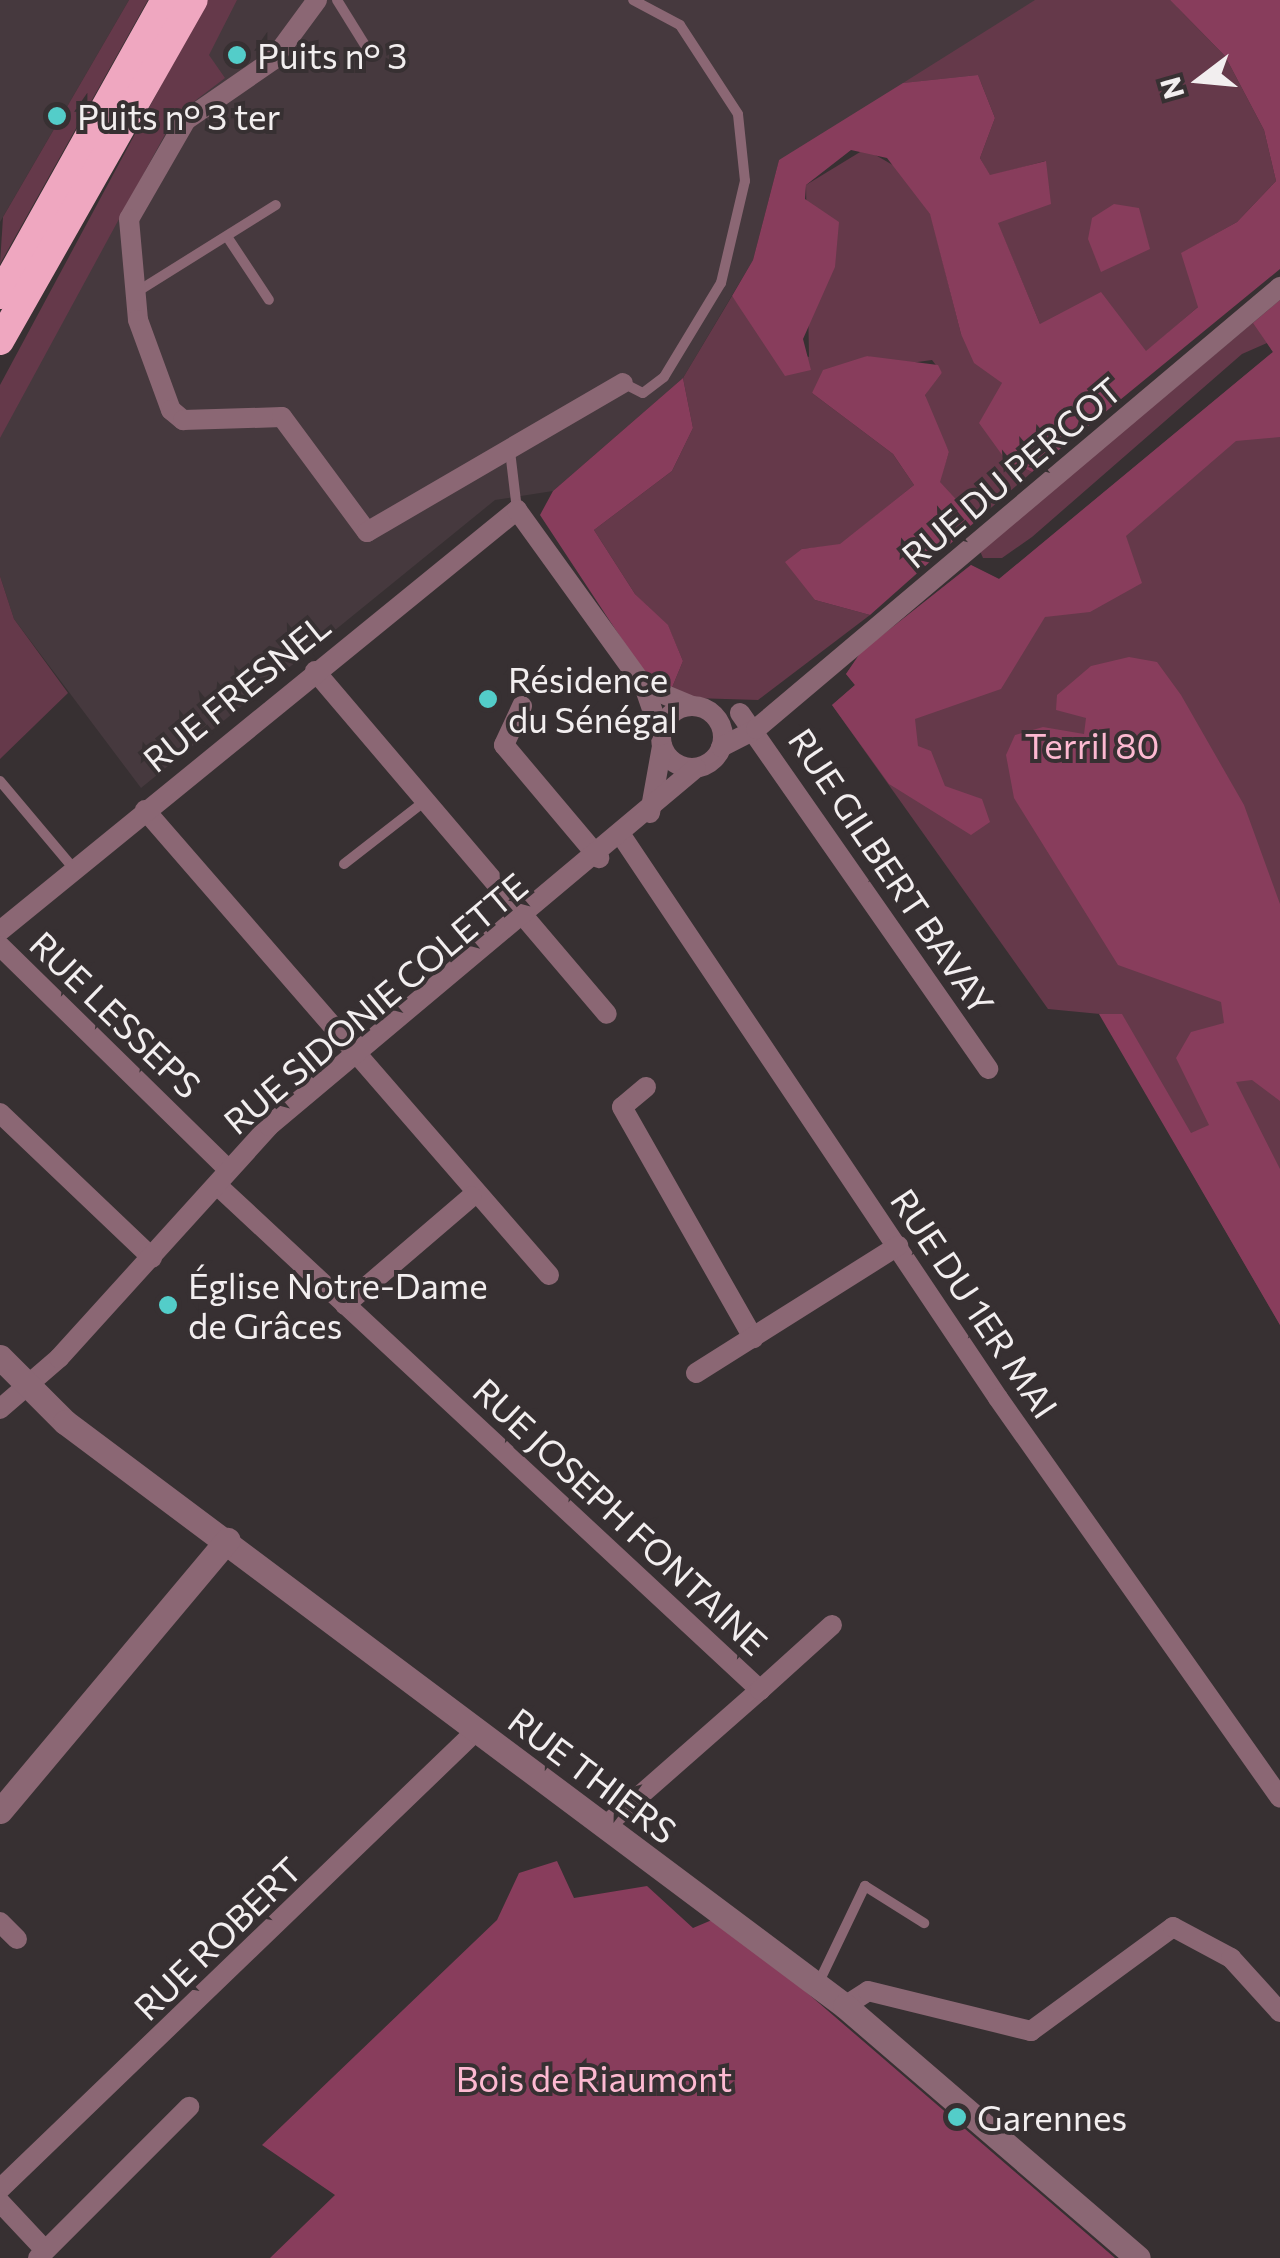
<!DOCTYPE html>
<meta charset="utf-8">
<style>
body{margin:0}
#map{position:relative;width:1280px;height:2258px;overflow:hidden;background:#373032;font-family:Commissioner,sans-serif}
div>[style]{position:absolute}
.built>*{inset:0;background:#46393e}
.green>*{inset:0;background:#65394a}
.forest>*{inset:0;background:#883d5c}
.service>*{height:10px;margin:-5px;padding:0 5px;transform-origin:5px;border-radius:5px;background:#8b6774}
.minor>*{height:20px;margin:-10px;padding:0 10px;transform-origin:10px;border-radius:10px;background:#8b6774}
.minor>.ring{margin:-10px;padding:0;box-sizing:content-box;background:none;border:20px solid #8b6774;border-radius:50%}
.tertiary>*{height:25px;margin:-12.5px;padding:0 12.5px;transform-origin:12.5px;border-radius:12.5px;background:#8b6774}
.trunk>*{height:28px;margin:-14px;padding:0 14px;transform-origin:14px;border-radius:14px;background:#efa7c0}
.dots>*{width:28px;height:28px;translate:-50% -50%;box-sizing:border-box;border:5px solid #373032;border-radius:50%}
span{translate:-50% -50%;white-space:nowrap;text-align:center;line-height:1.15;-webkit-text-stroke:8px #373032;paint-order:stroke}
.poi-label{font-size:35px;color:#f2eeef}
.left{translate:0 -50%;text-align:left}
.street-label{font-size:35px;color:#f2eeef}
.park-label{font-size:35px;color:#fdb9d1}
.north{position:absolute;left:1150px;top:30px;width:100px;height:100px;-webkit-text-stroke:8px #373032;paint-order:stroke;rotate:254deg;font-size:28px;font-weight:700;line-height:40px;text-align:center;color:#f2eeef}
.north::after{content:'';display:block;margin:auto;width:35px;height:45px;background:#f2eeef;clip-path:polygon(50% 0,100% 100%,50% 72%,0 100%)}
</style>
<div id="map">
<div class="built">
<div style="clip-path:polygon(0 0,129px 0,0 222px)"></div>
<div style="clip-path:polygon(223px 0,1197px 0,779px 160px,753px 260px,683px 378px,553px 491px,495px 500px,141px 788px,14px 619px,0 576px,0 409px)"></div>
</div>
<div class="green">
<div style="clip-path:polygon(129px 0,148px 0,0 264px,3px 217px)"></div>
<div style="clip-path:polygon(207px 0,237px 0,209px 55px,225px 78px,175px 116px,0 438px,0 385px)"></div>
<div style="clip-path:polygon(1035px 0,1170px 0,1225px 56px,1264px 130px,1276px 181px,1237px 222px,1182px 253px,1199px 306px,1146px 352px,1040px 324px,997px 222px,1045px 161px,990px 176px,980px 158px,995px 118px,978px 75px,903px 83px)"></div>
<div style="clip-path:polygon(865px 149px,898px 168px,931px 215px,961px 334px,1002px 383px,1005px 459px,1032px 472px,976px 521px,953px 506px,939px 482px,949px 452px,927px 410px,925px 394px,942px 373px,932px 360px,896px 365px,867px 356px,812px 393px,893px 454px,914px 485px,840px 545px,802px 549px,815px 600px,870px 615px,758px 700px,693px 698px,671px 690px,683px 661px,668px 626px,635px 594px,594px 530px,672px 471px,693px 428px,683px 378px,732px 296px,768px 344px,809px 357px,806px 185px)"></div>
<div style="clip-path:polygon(1280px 300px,1280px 1325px,1100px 1014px,1048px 1009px,832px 705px,855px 685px,846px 674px,861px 652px,971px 565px,999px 579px,1273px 352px,1267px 343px,1242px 354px,1032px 537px,1002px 558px,983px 558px,980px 551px)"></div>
<div style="clip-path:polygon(0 576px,14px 619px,68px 693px,0 759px)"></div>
</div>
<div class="forest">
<div style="clip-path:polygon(1170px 0,1280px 0,1280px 269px,1032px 472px,1005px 459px,979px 423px,1002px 383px,974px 363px,961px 334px,930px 214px,887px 158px,851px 150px,806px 185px,805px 199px,839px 222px,835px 267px,803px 339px,811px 370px,785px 376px,732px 296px,753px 260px,779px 160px,903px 83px,978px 75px,995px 118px,980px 158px,990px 175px,1046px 161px,1051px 204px,998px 223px,1040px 324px,1101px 292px,1146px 351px,1198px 307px,1181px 253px,1237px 222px,1276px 181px,1264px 130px,1225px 56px)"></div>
<div style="clip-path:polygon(1114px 204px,1139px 208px,1150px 249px,1101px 272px,1088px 239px,1092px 218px)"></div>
<div style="clip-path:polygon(1280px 300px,1280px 437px,1236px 441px,1126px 536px,1142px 583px,1090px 612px,1045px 617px,1001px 689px,915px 719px,918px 746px,931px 751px,945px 786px,982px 799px,990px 822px,971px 835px,889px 784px,832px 705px,855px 685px,846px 674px,861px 652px,971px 565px,999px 579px,1273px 352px,1253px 323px)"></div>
<div style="clip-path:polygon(867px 356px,938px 365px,942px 373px,925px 395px,949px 452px,940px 482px,976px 521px,870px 615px,815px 600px,785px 562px,802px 549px,840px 544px,914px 485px,893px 454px,812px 393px,823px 370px)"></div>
<div style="clip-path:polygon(683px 378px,693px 428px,672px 471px,594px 530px,635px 594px,668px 625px,683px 661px,671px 690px,650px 682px,540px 515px,553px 491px)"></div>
<div style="clip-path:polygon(1129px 657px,1157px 662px,1181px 695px,1244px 805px,1280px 904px,1280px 1101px,1252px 1080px,1236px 1082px,1280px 1169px,1280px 1325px,1099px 1014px,1122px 1014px,1191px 1133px,1209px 1125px,1176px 1058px,1191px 1032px,1224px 1023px,1221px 1002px,1118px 965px,1014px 798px,1006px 755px,1015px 735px,1043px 727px,1084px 734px,1086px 718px,1056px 710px,1057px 695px,1091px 666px)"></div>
<div style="clip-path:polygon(557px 1861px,574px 1898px,647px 1886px,693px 1928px,719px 1917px,1115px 2258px,270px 2258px,335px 2195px,262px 2145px,497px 1920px,519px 1873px)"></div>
</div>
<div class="service">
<div style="left:337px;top:0;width:59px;rotate:58.2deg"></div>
<div style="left:228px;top:238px;width:74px;rotate:56.5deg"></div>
<div style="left:135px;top:293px;width:166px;rotate:-32deg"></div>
<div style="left:623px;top:383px;width:22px;rotate:27deg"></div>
<div style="left:643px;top:393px;width:26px;rotate:-37deg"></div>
<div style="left:664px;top:377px;width:110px;rotate:-58.8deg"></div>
<div style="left:721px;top:283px;width:105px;rotate:-76.8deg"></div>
<div style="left:745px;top:181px;width:67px;rotate:-96deg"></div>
<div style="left:738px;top:114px;width:106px;rotate:-123.1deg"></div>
<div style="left:680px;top:25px;width:53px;rotate:-152deg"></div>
<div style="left:510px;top:451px;width:59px;rotate:83.2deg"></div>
<div style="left:0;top:781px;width:115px;rotate:49.9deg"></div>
<div style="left:344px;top:864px;width:103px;rotate:-37.9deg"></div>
<div style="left:818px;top:1984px;width:109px;rotate:-64.4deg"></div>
<div style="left:865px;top:1886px;width:70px;rotate:32.1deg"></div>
</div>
<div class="minor">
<div style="left:317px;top:0;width:74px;rotate:126.3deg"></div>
<div style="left:273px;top:60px;width:106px;rotate:145.4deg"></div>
<div style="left:186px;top:120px;width:114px;rotate:119.9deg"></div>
<div style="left:129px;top:219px;width:101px;rotate:84.9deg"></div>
<div style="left:138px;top:320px;width:96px;rotate:69.9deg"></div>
<div style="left:171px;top:410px;width:16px;rotate:40deg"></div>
<div style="left:183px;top:420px;width:99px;rotate:-1.7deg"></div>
<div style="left:282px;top:417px;width:143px;rotate:53.5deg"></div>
<div style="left:367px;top:532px;width:296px;rotate:-30.2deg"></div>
<div style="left:315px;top:671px;width:450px;rotate:49.6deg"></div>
<div style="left:644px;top:686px;width:52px;rotate:22.6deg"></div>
<div style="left:522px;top:706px;width:43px;rotate:114.8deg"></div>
<div style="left:504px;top:745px;width:148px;rotate:49.9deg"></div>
<div class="ring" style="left:661px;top:706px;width:42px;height:42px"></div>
<div style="left:740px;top:713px;width:434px;rotate:55.1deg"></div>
<div style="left:721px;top:747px;width:39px;rotate:-27deg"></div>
<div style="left:756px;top:729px;width:686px;rotate:-40.15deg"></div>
<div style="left:145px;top:810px;width:616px;rotate:49.02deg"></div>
<div style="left:650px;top:813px;width:68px;rotate:-79.8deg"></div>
<div style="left:623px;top:838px;width:674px;rotate:56.19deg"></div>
<div style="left:998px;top:1398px;width:489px;rotate:54.8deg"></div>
<div style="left:0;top:931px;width:667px;rotate:-39.16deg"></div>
<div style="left:517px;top:510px;width:217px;rotate:54.2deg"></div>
<div style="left:644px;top:686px;width:52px;rotate:70.9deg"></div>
<div style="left:0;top:946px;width:320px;rotate:44.4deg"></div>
<div style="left:646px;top:1087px;width:31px;rotate:140deg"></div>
<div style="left:622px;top:1107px;width:266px;rotate:60.4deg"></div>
<div style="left:0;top:1113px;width:210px;rotate:43.6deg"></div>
<div style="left:217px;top:1185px;width:742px;rotate:42.92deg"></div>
<div style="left:760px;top:1690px;width:208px;rotate:138.7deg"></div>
<div style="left:345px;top:1305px;width:167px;rotate:-40.6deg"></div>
<div style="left:696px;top:1373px;width:239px;rotate:-32.2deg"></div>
<div style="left:0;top:1409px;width:78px;rotate:-40.8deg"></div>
<div style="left:59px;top:1358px;width:313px;rotate:-47.8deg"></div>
<div style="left:269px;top:1126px;width:557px;rotate:-39.98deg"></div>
<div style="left:760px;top:1690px;width:97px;rotate:-42.1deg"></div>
<div style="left:0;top:1922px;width:24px;rotate:45deg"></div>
<div style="left:845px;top:2006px;width:27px;rotate:-33deg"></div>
<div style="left:868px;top:1991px;width:168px;rotate:13.8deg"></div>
<div style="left:1031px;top:2031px;width:176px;rotate:-36.2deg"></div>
<div style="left:1173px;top:1927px;width:66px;rotate:28.1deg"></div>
<div style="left:1231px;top:1958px;width:73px;rotate:47.8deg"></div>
<div style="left:0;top:2189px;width:661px;rotate:-43.9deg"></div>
<div style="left:0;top:2202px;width:64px;rotate:46.9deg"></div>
<div style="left:38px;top:2258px;width:214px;rotate:-45deg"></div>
</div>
<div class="tertiary">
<div style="left:0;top:1357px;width:92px;rotate:45deg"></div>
<div style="left:65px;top:1422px;width:974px;rotate:36.82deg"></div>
<div style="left:845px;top:2006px;width:386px;rotate:40.7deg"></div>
<div style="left:0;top:1811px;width:354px;rotate:-50deg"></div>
</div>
<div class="trunk">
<div style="left:0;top:295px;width:338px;rotate:-60.8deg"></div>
<div style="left:0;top:341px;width:392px;rotate:-60.4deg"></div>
</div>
<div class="dots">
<div style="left:237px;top:55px;background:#53cdc9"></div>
<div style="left:57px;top:116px;background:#53cdc9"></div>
<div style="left:488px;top:699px;background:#53cdc9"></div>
<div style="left:168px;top:1305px;background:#53cdc9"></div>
<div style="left:957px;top:2117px;background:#53cdc9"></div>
</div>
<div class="poi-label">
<span class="left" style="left:257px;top:55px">Puits n° 3</span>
<span class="left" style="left:77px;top:116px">Puits n° 3 ter</span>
<span class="left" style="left:508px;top:699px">Résidence<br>du Sénégal</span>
<span class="left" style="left:188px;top:1305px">Église Notre-Dame<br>de Grâces</span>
<span class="left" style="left:977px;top:2117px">Garennes</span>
</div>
<div class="street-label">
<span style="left:1011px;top:472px;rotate:-40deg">RUE DU PERCOT</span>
<span style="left:236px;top:692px;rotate:-39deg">RUE FRESNEL</span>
<span style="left:892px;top:871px;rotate:56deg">RUE GILBERT BAVAY</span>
<span style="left:375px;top:1003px;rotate:-40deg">RUE SIDONIE COLETTE</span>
<span style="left:116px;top:1014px;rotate:44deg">RUE LESSEPS</span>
<span style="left:975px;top:1303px;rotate:56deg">RUE DU 1ER MAI</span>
<span style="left:621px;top:1516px;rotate:43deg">RUE JOSEPH FONTAINE</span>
<span style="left:593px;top:1775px;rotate:37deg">RUE THIERS</span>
<span style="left:217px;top:1938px;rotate:-44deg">RUE ROBERT</span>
</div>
<div class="park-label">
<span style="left:1092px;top:745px">Terril 80</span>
<span style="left:594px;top:2078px">Bois de Riaumont</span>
</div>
<div class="north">N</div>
</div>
